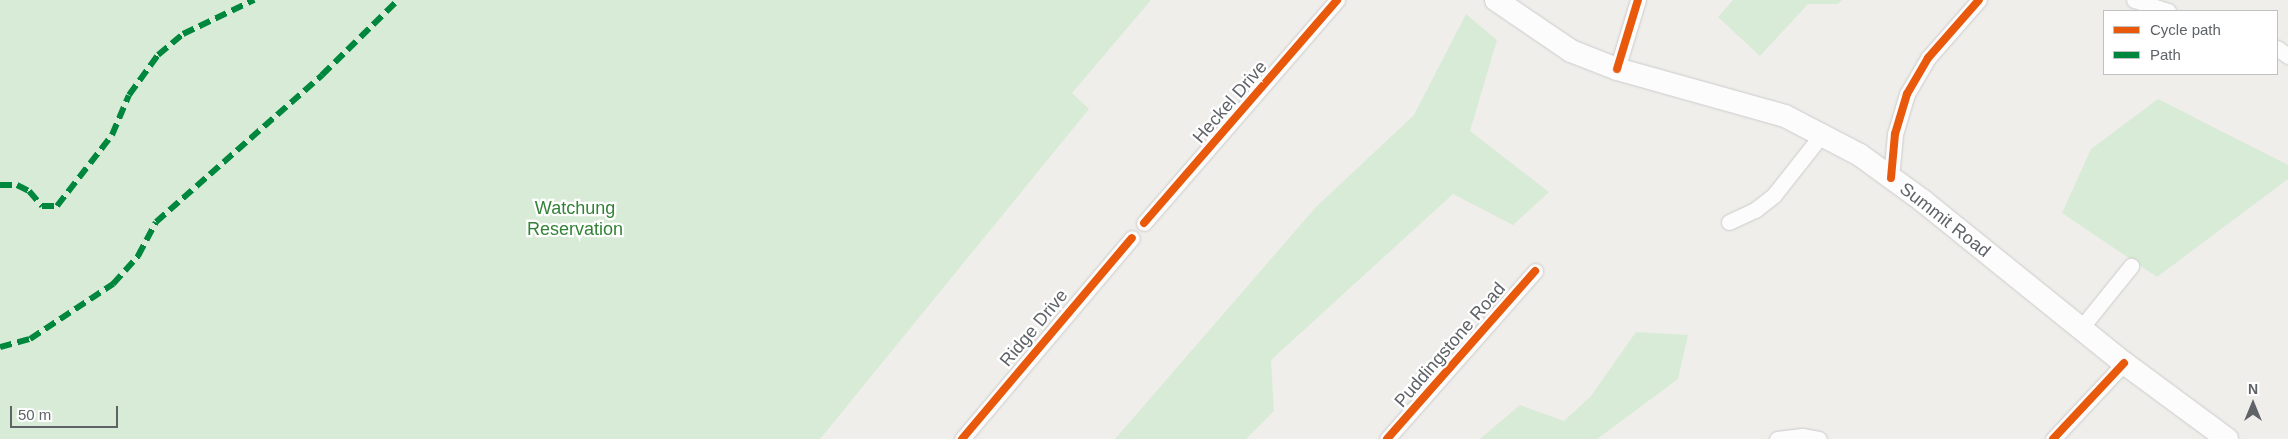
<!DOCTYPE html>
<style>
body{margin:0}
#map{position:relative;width:2288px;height:439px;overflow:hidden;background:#efeeea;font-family:Helvetica,sans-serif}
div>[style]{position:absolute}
.green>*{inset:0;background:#d8ebd6}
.roads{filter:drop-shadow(0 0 1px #cbcccc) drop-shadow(0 0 1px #cbcccc)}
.street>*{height:15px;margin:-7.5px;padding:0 7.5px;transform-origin:7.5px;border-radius:7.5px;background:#fdfcfc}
.secondary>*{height:22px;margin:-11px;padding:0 11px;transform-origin:11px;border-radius:11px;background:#fdfcfc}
.quiet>*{height:6px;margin-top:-3px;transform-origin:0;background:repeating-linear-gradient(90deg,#00873e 0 12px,transparent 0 18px)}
.cycleway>*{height:8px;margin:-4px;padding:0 4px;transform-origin:4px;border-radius:4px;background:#e8590c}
span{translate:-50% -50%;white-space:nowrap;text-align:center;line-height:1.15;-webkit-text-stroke:4.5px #fff;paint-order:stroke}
.street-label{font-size:18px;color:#5f6368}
.park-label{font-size:18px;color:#348238}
.legend{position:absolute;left:2103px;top:10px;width:175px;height:65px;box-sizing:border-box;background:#fff;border:1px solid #bfc1c3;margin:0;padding:6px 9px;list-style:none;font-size:15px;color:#5f6368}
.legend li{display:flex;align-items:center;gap:10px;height:25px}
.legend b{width:25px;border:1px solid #bfc1c3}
.north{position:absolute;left:2228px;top:379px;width:50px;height:50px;-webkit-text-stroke:4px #fff;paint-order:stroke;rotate:0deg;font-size:14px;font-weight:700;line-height:20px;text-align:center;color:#5f6368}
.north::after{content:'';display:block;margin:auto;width:18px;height:22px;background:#5f6368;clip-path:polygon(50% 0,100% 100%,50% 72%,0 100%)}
.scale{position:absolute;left:10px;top:406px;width:108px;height:22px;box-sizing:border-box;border:2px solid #5f6368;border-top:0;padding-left:6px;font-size:15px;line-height:18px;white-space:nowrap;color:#5f6368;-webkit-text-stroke:4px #fff;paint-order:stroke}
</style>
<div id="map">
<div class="green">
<div style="clip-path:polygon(0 0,1151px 0,1072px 93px,1089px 109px,820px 439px,0 439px)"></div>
<div style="clip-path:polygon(1733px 0,1842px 0,1838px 4px,1808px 4px,1760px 56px,1718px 17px)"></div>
<div style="clip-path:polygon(1466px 14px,1497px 40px,1470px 131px,1549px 192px,1513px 225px,1453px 194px,1271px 360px,1274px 411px,1246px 439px,1115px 439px,1316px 207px,1414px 115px)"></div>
<div style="clip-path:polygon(2158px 99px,2288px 165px,2288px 179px,2157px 277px,2062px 213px,2091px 149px)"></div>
<div style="clip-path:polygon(1636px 332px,1688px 335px,1678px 379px,1597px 439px,1480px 439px,1520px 405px,1564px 421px,1591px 396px)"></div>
</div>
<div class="roads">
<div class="street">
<div style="left:2134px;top:0;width:36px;rotate:18deg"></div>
<div style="left:2277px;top:48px;width:14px;rotate:36deg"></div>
<div style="left:1617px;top:69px;width:72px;rotate:-73.1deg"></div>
<div style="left:1891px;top:178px;width:44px;rotate:-84.8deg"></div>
<div style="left:1895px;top:134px;width:42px;rotate:-73.3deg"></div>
<div style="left:1907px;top:94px;width:42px;rotate:-59.7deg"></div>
<div style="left:1928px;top:58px;width:77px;rotate:-48.7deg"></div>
<div style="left:1729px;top:222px;width:29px;rotate:-25deg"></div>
<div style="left:1755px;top:210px;width:24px;rotate:-38deg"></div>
<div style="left:1774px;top:195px;width:79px;rotate:-51.7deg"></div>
<div style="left:1144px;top:223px;width:295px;rotate:-49.1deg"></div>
<div style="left:2081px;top:328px;width:80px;rotate:-51.1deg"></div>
<div style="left:962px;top:439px;width:263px;rotate:-49.8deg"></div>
<div style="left:1387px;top:439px;width:224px;rotate:-48.6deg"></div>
<div style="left:1777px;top:439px;width:25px;rotate:-7deg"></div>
<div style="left:1802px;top:436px;width:17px;rotate:10deg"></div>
<div style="left:2053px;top:439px;width:104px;rotate:-46.9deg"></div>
</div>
<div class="secondary">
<div style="left:1496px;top:0;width:91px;rotate:34.2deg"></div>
<div style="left:1571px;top:51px;width:49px;rotate:21.4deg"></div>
<div style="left:1617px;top:69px;width:174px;rotate:15.6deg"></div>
<div style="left:1785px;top:116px;width:85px;rotate:27.5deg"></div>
<div style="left:1860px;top:155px;width:78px;rotate:36.1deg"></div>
<div style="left:1923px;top:201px;width:258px;rotate:38.9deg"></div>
<div style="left:2124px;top:363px;width:128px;rotate:36.4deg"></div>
</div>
</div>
<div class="quiet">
<div style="left:0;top:185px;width:17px"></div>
<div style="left:17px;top:185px;width:13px;rotate:27deg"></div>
<div style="left:29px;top:191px;width:20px;rotate:49deg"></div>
<div style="left:42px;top:206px;width:15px"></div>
<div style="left:57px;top:206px;width:90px;rotate:-52.2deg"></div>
<div style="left:112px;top:135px;width:43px;rotate:-67deg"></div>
<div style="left:129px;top:95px;width:49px;rotate:-54.1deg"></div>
<div style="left:158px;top:55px;width:33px;rotate:-40deg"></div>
<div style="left:183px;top:34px;width:79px;rotate:-25.6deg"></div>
<div style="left:0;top:347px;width:31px;rotate:-15deg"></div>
<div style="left:30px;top:339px;width:100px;rotate:-33.5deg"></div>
<div style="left:113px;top:284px;width:38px;rotate:-48deg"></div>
<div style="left:138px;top:256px;width:38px;rotate:-62deg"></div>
<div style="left:156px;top:222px;width:222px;rotate:-41.5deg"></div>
<div style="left:322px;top:75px;width:107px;rotate:-44.6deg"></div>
</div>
<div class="cycleway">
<div style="left:1617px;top:69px;width:72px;rotate:-73.1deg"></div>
<div style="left:1891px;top:178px;width:44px;rotate:-84.8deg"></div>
<div style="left:1895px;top:134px;width:42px;rotate:-73.3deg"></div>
<div style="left:1907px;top:94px;width:42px;rotate:-59.7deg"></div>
<div style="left:1928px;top:58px;width:77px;rotate:-48.7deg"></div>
<div style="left:1144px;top:223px;width:295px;rotate:-49.1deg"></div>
<div style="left:962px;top:439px;width:263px;rotate:-49.8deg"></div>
<div style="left:1387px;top:439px;width:224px;rotate:-48.6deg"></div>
<div style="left:2053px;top:439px;width:104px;rotate:-46.9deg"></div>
</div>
<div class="street-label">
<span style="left:1230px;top:102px;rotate:-49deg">Heckel Drive</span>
<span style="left:1945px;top:220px;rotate:38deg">Summit Road</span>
<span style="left:1034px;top:328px;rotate:-50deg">Ridge Drive</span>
<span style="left:1450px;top:345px;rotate:-49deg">Puddingstone Road</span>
</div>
<div class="park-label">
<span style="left:575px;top:219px">Watchung<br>Reservation</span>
</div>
<ul class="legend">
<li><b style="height:6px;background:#e8590c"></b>Cycle path</li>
<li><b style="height:6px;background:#00873e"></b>Path</li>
</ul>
<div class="north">N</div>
<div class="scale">50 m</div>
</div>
